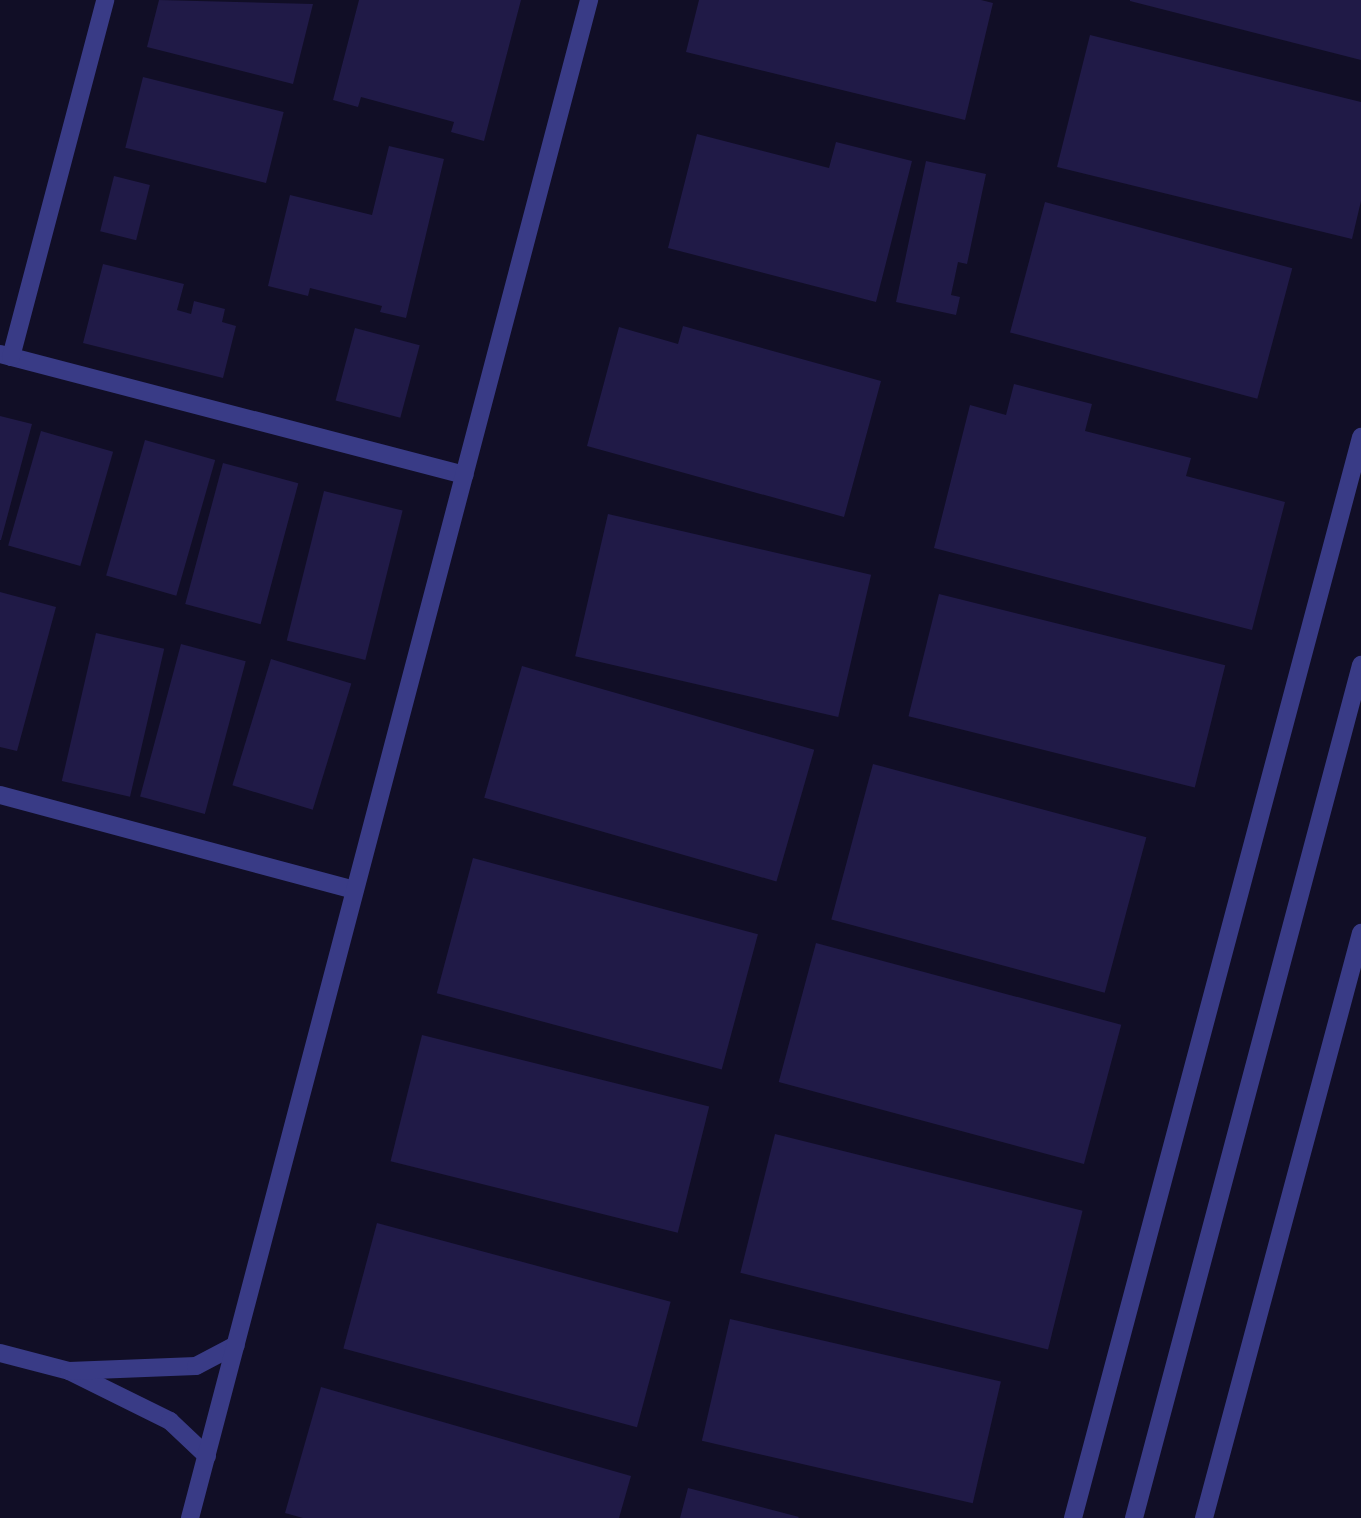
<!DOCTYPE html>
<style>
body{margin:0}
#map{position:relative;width:1361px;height:1518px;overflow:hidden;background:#110e26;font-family:"Space Grotesk",sans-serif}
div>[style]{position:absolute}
.building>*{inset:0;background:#201a47;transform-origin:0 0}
.minor>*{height:18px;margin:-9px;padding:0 9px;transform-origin:9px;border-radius:9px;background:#393b86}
span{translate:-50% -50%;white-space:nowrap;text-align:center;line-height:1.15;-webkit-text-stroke:5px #110e26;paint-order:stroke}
</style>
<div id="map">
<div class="building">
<div style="clip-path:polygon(159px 0,313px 4px,293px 84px,147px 47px)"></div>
<div style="clip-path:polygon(359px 0,521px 0,484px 141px,451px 132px,454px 122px,361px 97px,358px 107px,333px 100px)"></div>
<div style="clip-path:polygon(699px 0,981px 0,993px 3px,965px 120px,686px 52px)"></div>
<div style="clip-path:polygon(1130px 0,1361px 0,1361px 60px,1130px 1px)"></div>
<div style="clip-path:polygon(1090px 35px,1361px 102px,1361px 201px,1352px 239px,1057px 167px)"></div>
<div style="left:143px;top:77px;width:145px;height:73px;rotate:14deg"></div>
<div style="clip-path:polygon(697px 134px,829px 168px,836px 142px,912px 161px,876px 302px,668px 248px)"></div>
<div style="clip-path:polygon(389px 146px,444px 159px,406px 318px,380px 312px,382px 306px,310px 288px,308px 296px,268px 286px,290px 195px,372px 215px)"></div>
<div style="clip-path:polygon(926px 161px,986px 174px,967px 264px,958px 262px,951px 295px,960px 297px,956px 315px,896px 302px)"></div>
<div style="left:114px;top:176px;width:37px;height:57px;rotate:14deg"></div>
<div style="left:1045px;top:202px;width:256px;height:135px;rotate:15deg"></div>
<div style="clip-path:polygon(103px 264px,184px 284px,177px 310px,191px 314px,194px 301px,225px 309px,222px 322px,236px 326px,223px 378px,83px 343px)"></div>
<div style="clip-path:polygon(683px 326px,881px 381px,844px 517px,587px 446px,619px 327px,678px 344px)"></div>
<div style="left:355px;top:328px;width:67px;height:75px;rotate:15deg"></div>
<div style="clip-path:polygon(1014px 384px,1092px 404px,1085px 431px,1191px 458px,1186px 476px,1285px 502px,1252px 630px,934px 548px,970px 405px,1006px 415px)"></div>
<div style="clip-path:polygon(0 416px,32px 424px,1px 540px,0 540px)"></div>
<div style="left:41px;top:431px;width:75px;height:119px;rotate:16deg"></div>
<div style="left:145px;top:440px;width:73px;height:141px;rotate:16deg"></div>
<div style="left:223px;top:463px;width:78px;height:146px;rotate:15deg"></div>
<div style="left:324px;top:491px;width:81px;height:154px;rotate:14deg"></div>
<div style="left:608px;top:514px;width:270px;height:146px;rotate:13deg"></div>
<div style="clip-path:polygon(0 592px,56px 607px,17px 751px,0 747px)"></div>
<div style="left:939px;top:594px;width:295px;height:126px;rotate:14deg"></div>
<div style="left:96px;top:633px;width:70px;height:152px;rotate:13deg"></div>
<div style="left:181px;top:644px;width:67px;height:158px;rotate:15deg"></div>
<div style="left:271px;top:659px;width:84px;height:132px;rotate:17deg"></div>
<div style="left:522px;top:666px;width:304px;height:137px;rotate:16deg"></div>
<div style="left:873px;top:764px;width:283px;height:161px;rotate:15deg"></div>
<div style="left:473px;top:858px;width:295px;height:140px;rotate:15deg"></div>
<div style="left:816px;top:943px;width:316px;height:144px;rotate:15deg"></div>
<div style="left:422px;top:1035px;width:296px;height:130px;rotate:14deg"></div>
<div style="left:775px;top:1134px;width:317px;height:143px;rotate:14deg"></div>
<div style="left:377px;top:1223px;width:304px;height:130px;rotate:15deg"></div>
<div style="left:730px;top:1319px;width:278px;height:125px;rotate:13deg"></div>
<div style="clip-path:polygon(321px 1387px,631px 1476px,619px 1518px,303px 1518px,285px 1513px)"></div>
<div style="clip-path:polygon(688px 1488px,799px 1517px,798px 1518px,680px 1518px)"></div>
</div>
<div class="minor">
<div style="left:0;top:354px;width:480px;rotate:14.6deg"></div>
<div style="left:11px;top:357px;width:369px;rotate:-75.2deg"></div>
<div style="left:0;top:795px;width:367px;rotate:15deg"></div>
<div style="left:0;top:1353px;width:71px;rotate:14.6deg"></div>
<div style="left:69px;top:1371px;width:113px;rotate:26.3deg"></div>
<div style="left:170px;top:1421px;width:51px;rotate:43.4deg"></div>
<div style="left:69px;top:1371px;width:127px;rotate:-2.3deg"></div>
<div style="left:196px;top:1366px;width:45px;rotate:-27.7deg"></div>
<div style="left:190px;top:1518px;width:1570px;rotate:-75.27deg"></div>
<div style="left:1073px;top:1518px;width:1119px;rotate:-75.08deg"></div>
<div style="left:1134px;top:1518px;width:883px;rotate:-75.1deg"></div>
<div style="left:1204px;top:1518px;width:606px;rotate:-74.98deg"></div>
</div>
</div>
